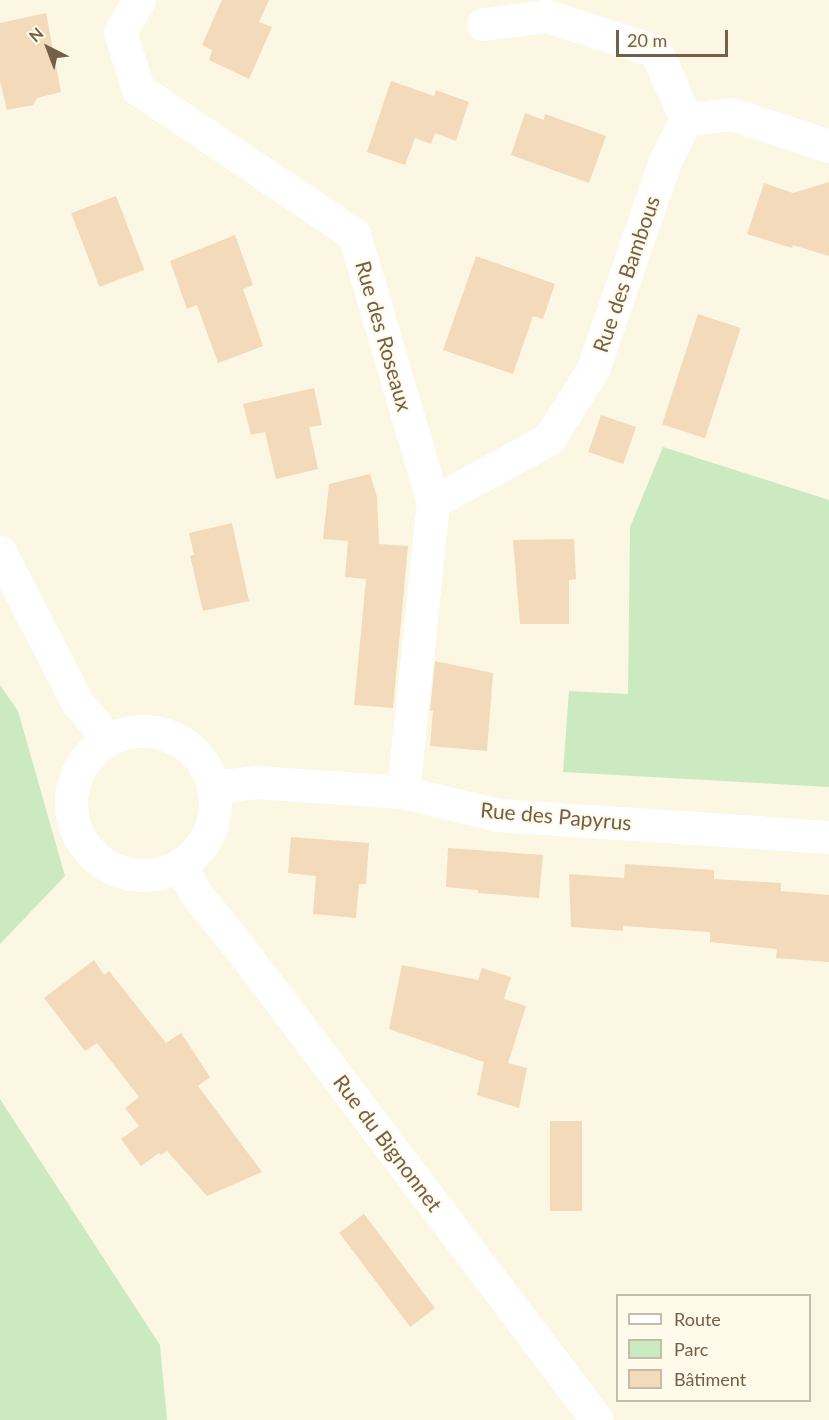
<!DOCTYPE html>
<meta charset="utf-8">
<style>
body{margin:0}
#map{position:relative;width:829px;height:1420px;overflow:hidden;background:#fcf7e3;font-family:Lato,sans-serif}
div>[style]{position:absolute}
.green>*{inset:0;background:#cbeac2}
.building>*{inset:0;background:#f2dabb;transform-origin:0 0}
.street>*{height:33px;margin:-16.5px;padding:0 16.5px;transform-origin:16.5px;border-radius:16.5px;background:#fff}
.street>.ring{margin:-16.5px;padding:0;box-sizing:content-box;background:none;border:33px solid #fff;border-radius:50%}
span{translate:-50% -50%;white-space:nowrap;text-align:center;line-height:1.15;-webkit-text-stroke:4.5px #fffaea;paint-order:stroke}
.street-label{font-size:21px;color:#746049}
.legend{position:absolute;left:616px;top:1294px;width:195px;height:108px;box-sizing:border-box;background:#fffaea;border:2px solid #c7bcaa;margin:0;padding:8px 10px;list-style:none;font-size:18px;color:#746049}
.legend li{display:flex;align-items:center;gap:12px;height:30px}
.legend b{width:30px;border:2px solid #c7bcaa}
.north{position:absolute;left:18px;top:18px;width:60px;height:60px;-webkit-text-stroke:4px #fffaea;paint-order:stroke;rotate:318deg;font-size:16px;font-weight:700;line-height:24px;text-align:center;color:#746049}
.north::after{content:'';display:block;margin:auto;width:21px;height:27px;background:#746049;clip-path:polygon(50% 0,100% 100%,50% 72%,0 100%)}
.scale{position:absolute;left:616px;top:30px;width:112px;height:27px;box-sizing:border-box;border:3px solid #746049;border-top:0;padding-left:8px;font-size:18px;line-height:21px;white-space:nowrap;color:#746049;-webkit-text-stroke:4px #fffaea;paint-order:stroke}
</style>
<div id="map">
<div class="green">
<div style="clip-path:polygon(663px 447px,829px 500px,829px 787px,563px 772px,569px 691px,628px 694px,630px 527px)"></div>
<div style="clip-path:polygon(0 685px,18px 711px,65px 876px,0 944px)"></div>
<div style="clip-path:polygon(0 1099px,160px 1345px,167px 1420px,0 1420px)"></div>
</div>
<div class="building">
<div style="clip-path:polygon(222px 0,269px 0,259px 22px,272px 27px,249px 79px,209px 60px,212px 50px,202px 45px)"></div>
<div style="clip-path:polygon(46px 13px,61px 92px,37px 98px,33px 105px,7px 110px,0 81px,0 23px)"></div>
<div style="clip-path:polygon(391px 81px,434px 96px,436px 90px,469px 102px,456px 141px,435px 133px,431px 144px,415px 138px,405px 165px,367px 152px)"></div>
<div style="clip-path:polygon(525px 113px,544px 120px,545px 114px,606px 136px,589px 183px,511px 155px)"></div>
<div style="clip-path:polygon(829px 182px,829px 256px,793px 245px,792px 248px,747px 234px,764px 183px,793px 193px)"></div>
<div style="left:116px;top:196px;width:79px;height:48px;rotate:69deg"></div>
<div style="clip-path:polygon(235px 235px,253px 285px,243px 289px,263px 346px,218px 363px,197px 305px,187px 309px,170px 261px)"></div>
<div style="clip-path:polygon(476px 256px,555px 284px,543px 319px,533px 316px,513px 374px,443px 350px)"></div>
<div style="left:698px;top:314px;width:45px;height:116px;rotate:18deg"></div>
<div style="clip-path:polygon(314px 388px,322px 425px,309px 427px,318px 469px,276px 479px,265px 432px,251px 435px,243px 404px)"></div>
<div style="left:601px;top:415px;width:37px;height:39px;rotate:19deg"></div>
<div style="clip-path:polygon(370px 474px,377px 497px,379px 544px,408px 546px,393px 708px,354px 705px,366px 579px,345px 577px,348px 541px,323px 539px,329px 484px)"></div>
<div style="clip-path:polygon(232px 523px,249px 601px,203px 611px,190px 556px,194px 555px,189px 533px)"></div>
<div style="clip-path:polygon(574px 539px,576px 579px,569px 580px,569px 624px,520px 624px,513px 540px)"></div>
<div style="clip-path:polygon(435px 661px,493px 673px,487px 751px,430px 746px,433px 711px,430px 711px)"></div>
<div style="clip-path:polygon(291px 837px,369px 843px,366px 884px,359px 884px,356px 918px,313px 914px,316px 876px,288px 873px)"></div>
<div style="clip-path:polygon(448px 848px,543px 855px,539px 898px,478px 893px,478px 890px,446px 887px)"></div>
<div style="clip-path:polygon(625px 864px,714px 870px,714px 879px,781px 883px,781px 891px,829px 895px,829px 962px,776px 958px,777px 949px,710px 942px,710px 932px,623px 926px,623px 931px,571px 927px,569px 874px,624px 878px)"></div>
<div style="clip-path:polygon(94px 960px,104px 975px,109px 971px,166px 1043px,181px 1033px,210px 1077px,198px 1086px,262px 1172px,207px 1196px,167px 1151px,161px 1155px,159px 1153px,141px 1166px,121px 1139px,139px 1126px,125px 1108px,139px 1097px,97px 1043px,85px 1051px,44px 998px)"></div>
<div style="clip-path:polygon(402px 965px,478px 980px,482px 968px,511px 977px,504px 999px,526px 1006px,508px 1063px,527px 1068px,519px 1108px,477px 1095px,484px 1062px,389px 1029px)"></div>
<div style="left:550px;top:1121px;width:32px;height:90px"></div>
<div style="left:364px;top:1214px;width:118px;height:31px;rotate:53deg"></div>
</div>
<div class="street">
<div style="left:139px;top:0;width:37px;rotate:121deg"></div>
<div style="left:120px;top:32px;width:60px;rotate:72.5deg"></div>
<div style="left:138px;top:89px;width:260px;rotate:33.9deg"></div>
<div style="left:354px;top:234px;width:279px;rotate:73.6deg"></div>
<div style="left:433px;top:502px;width:292px;rotate:95.9deg"></div>
<div style="left:483px;top:24px;width:64px;rotate:-7.1deg"></div>
<div style="left:547px;top:16px;width:114px;rotate:17.8deg"></div>
<div style="left:656px;top:51px;width:74px;rotate:66.2deg"></div>
<div style="left:433px;top:502px;width:132px;rotate:-28.5deg"></div>
<div style="left:549px;top:439px;width:83px;rotate:-57.8deg"></div>
<div style="left:593px;top:369px;width:220px;rotate:-70.9deg"></div>
<div style="left:665px;top:161px;width:47px;rotate:-63.4deg"></div>
<div style="left:686px;top:119px;width:45px;rotate:-6.3deg"></div>
<div style="left:731px;top:114px;width:103px;rotate:18.1deg"></div>
<div style="left:0;top:552px;width:169px;rotate:62.8deg"></div>
<div style="left:77px;top:702px;width:48px;rotate:50deg"></div>
<div class="ring" style="left:71px;top:731px;width:111px;height:111px"></div>
<div style="left:214px;top:787px;width:42px;rotate:-6.8deg"></div>
<div style="left:256px;top:782px;width:147px;rotate:3.9deg"></div>
<div style="left:403px;top:792px;width:98px;rotate:13.6deg"></div>
<div style="left:498px;top:815px;width:332px;rotate:3.8deg"></div>
<div style="left:180px;top:865px;width:33px;rotate:61deg"></div>
<div style="left:196px;top:894px;width:63px;rotate:50.8deg"></div>
<div style="left:236px;top:943px;width:598px;rotate:52.88deg"></div>
</div>
<div class="street-label">
<span style="left:626px;top:274px;rotate:-71deg">Rue des Bambous</span>
<span style="left:384px;top:336px;rotate:74deg">Rue des Roseaux</span>
<span style="left:556px;top:816px;rotate:5deg">Rue des Papyrus</span>
<span style="left:388px;top:1143px;rotate:53deg">Rue du Bignonnet</span>
</div>
<ul class="legend">
<li><b style="height:8px;background:#fff"></b>Route</li>
<li><b style="height:16px;background:#cbeac2"></b>Parc</li>
<li><b style="height:16px;background:#f2dabb"></b>Bâtiment</li>
</ul>
<div class="north">N</div>
<div class="scale">20 m</div>
</div>
